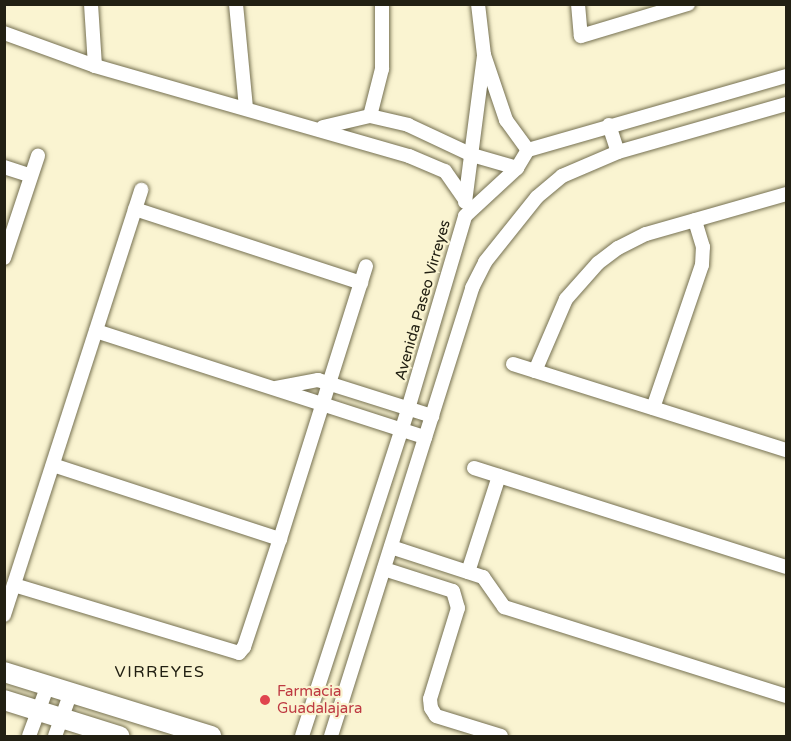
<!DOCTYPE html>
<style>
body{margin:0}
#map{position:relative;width:791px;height:741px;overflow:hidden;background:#faf4d1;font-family:"Varela Round",sans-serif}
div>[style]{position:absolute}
.roads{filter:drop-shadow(0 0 2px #757051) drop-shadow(0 0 2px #757051)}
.street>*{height:14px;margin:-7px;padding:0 7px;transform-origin:7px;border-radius:7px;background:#fff}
.secondary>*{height:20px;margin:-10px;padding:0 10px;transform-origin:10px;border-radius:10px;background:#fff}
.dots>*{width:16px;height:16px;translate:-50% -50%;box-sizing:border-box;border:3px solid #faf4d1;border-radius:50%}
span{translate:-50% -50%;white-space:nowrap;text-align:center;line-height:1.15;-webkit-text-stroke:4.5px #faf4d1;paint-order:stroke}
.street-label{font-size:15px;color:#222013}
.health-label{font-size:15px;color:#be3a42}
.left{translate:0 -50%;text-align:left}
.neighbourhood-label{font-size:16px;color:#222013;letter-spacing:1.5px}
.frame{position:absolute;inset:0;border:6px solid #222013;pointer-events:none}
</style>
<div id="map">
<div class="roads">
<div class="street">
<div style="left:91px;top:4px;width:62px;rotate:86.3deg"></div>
<div style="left:236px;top:4px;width:103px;rotate:84.5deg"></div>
<div style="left:478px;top:4px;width:51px;rotate:83.3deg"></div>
<div style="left:484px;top:55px;width:69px;rotate:71.3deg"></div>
<div style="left:506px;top:120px;width:37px;rotate:54deg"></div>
<div style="left:578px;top:4px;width:32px;rotate:85deg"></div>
<div style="left:581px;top:36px;width:112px;rotate:-16.7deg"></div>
<div style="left:4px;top:33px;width:97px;rotate:19.9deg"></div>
<div style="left:95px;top:66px;width:327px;rotate:16deg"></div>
<div style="left:409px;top:156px;width:39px;rotate:23deg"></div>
<div style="left:445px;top:171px;width:35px;rotate:55deg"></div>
<div style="left:370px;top:116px;width:49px;rotate:-75.7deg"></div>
<div style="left:382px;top:69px;width:65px;rotate:-90deg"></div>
<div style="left:609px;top:125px;width:28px;rotate:72deg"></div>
<div style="left:323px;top:127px;width:48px;rotate:-13.2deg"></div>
<div style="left:370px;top:116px;width:39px;rotate:13deg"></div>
<div style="left:408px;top:125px;width:71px;rotate:25.1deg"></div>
<div style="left:472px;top:155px;width:47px;rotate:16.1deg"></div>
<div style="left:4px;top:167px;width:28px;rotate:18deg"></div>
<div style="left:465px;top:202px;width:148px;rotate:-82.6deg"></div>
<div style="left:135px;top:209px;width:238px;rotate:18.1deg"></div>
<div style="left:4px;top:258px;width:108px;rotate:-71.6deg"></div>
<div style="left:96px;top:331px;width:346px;rotate:17.9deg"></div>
<div style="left:513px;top:364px;width:286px;rotate:17.5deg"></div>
<div style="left:535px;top:371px;width:78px;rotate:-66.7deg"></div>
<div style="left:566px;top:299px;width:48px;rotate:-48.4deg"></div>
<div style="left:598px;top:263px;width:25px;rotate:-37deg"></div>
<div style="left:618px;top:248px;width:31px;rotate:-27deg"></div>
<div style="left:646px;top:234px;width:146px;rotate:-15.9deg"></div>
<div style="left:276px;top:388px;width:43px;rotate:-10.8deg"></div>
<div style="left:318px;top:380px;width:120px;rotate:17.5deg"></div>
<div style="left:653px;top:408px;width:151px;rotate:-71.1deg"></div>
<div style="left:702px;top:265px;width:18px;rotate:-87deg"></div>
<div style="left:703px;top:247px;width:28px;rotate:-107deg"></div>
<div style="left:53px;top:465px;width:239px;rotate:18.1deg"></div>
<div style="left:474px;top:468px;width:327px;rotate:17.6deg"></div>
<div style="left:391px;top:547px;width:97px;rotate:18.1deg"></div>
<div style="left:483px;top:577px;width:37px;rotate:55deg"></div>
<div style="left:504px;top:607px;width:296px;rotate:17.5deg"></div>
<div style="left:384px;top:569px;width:72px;rotate:17.7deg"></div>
<div style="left:453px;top:591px;width:18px;rotate:74deg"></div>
<div style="left:458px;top:608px;width:95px;rotate:107.1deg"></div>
<div style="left:430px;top:699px;width:9px;rotate:84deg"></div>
<div style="left:431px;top:708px;width:9px;rotate:58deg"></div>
<div style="left:436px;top:716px;width:68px;rotate:17.1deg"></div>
<div style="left:468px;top:572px;width:101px;rotate:-72.1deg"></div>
<div style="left:14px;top:585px;width:235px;rotate:16.8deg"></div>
<div style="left:239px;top:653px;width:8px;rotate:-50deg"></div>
<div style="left:244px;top:647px;width:114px;rotate:-71.6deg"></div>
<div style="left:280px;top:539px;width:286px;rotate:-72.5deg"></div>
<div style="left:4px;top:615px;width:447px;rotate:-72.1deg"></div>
<div style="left:29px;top:736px;width:54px;rotate:-69.6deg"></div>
<div style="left:55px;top:736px;width:47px;rotate:-70deg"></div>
<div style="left:302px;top:736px;width:344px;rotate:-72deg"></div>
<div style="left:408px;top:409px;width:201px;rotate:-73.5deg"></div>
<div style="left:465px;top:216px;width:71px;rotate:-42.7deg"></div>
<div style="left:517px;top:168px;width:21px;rotate:-59deg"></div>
<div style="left:528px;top:150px;width:268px;rotate:-16deg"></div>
<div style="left:331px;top:736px;width:470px;rotate:-72.5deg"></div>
<div style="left:472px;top:288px;width:29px;rotate:-63deg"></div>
<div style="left:485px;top:262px;width:83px;rotate:-51.3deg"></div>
<div style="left:537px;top:197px;width:33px;rotate:-40deg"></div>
<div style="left:562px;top:176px;width:61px;rotate:-23.2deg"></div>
<div style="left:618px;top:152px;width:175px;rotate:-15.9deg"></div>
</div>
<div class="secondary">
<div style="left:4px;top:672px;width:217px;rotate:17.2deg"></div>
<div style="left:4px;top:700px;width:121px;rotate:17.4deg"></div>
</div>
</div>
<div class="dots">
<div style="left:265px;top:700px;background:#e0444e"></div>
</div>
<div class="street-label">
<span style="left:423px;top:300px;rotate:-74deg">Avenida Paseo Virreyes</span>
</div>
<div class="health-label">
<span class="left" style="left:277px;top:700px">Farmacia<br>Guadalajara</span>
</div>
<div class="neighbourhood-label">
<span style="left:160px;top:672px">VIRREYES</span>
</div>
<div class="frame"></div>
</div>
